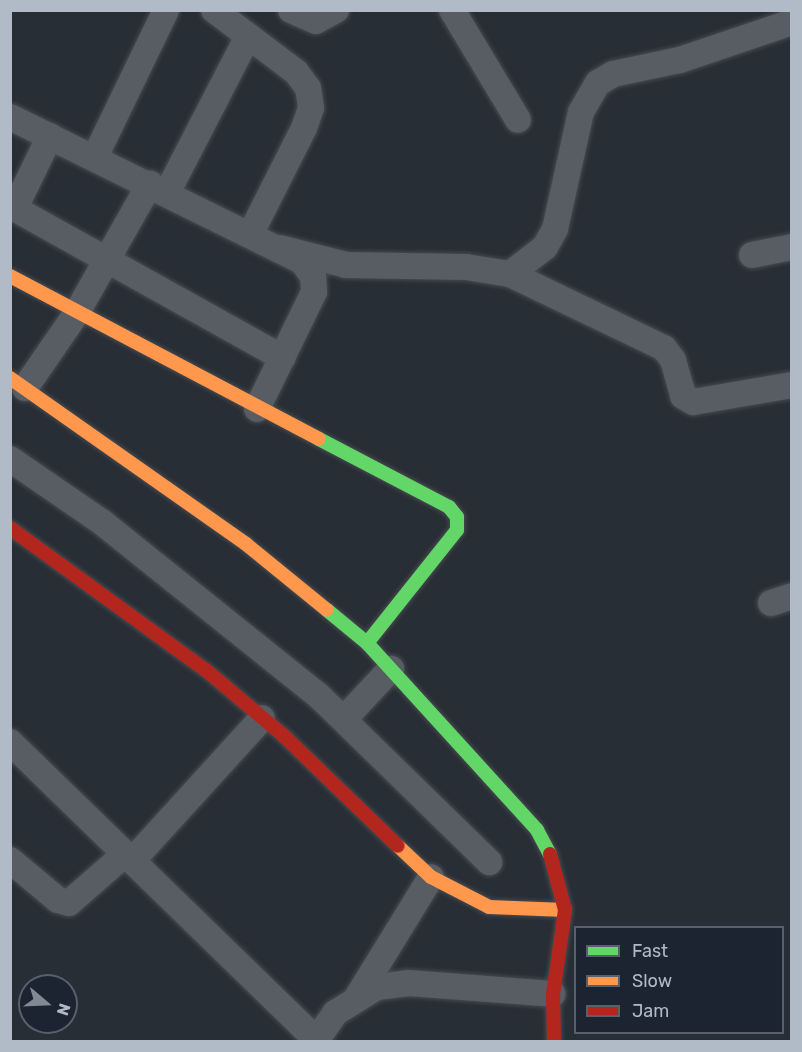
<!DOCTYPE html>
<style>
body{margin:0}
#map{position:relative;width:802px;height:1052px;overflow:hidden;background:#282e35;font-family:Rubik,sans-serif}
div>[style]{position:absolute}
.roads{filter:drop-shadow(0 0 2px #464a50) drop-shadow(0 0 2px #464a50)}
.street>*{height:26px;margin:-13px;padding:0 13px;transform-origin:13px;border-radius:13px;background:#585c63}
.fast>*{height:14px;margin:-7px;padding:0 7px;transform-origin:7px;border-radius:7px;background:#63d668}
.slow>*{height:14px;margin:-7px;padding:0 7px;transform-origin:7px;border-radius:7px;background:#ff974d}
.jam>*{height:14px;margin:-7px;padding:0 7px;transform-origin:7px;border-radius:7px;background:#b3261e}
span{translate:-50% -50%;white-space:nowrap;text-align:center;line-height:1.15;-webkit-text-stroke:5px #1b2430;paint-order:stroke}
.frame{position:absolute;inset:0;border:12px solid #b1bac7;pointer-events:none}
.legend{position:absolute;left:574px;top:926px;width:210px;height:108px;box-sizing:border-box;background:#1b2430;border:2px solid #57606c;margin:0;padding:8px 10px;list-style:none;font-size:18px;color:#b1bac7}
.legend li{display:flex;align-items:center;gap:12px;height:30px}
.legend b{width:30px;border:2px solid #57606c}
.north{position:absolute;left:18px;top:974px;width:60px;height:60px;box-sizing:border-box;background:#1b2430;border:2px solid #57606c;border-radius:50%;rotate:109deg;font-size:16px;font-weight:700;line-height:24px;text-align:center;color:#b1bac7}
.north::after{content:'';display:block;margin:auto;width:21px;height:27px;background:#818994;clip-path:polygon(50% 0,100% 100%,50% 72%,0 100%)}
</style>
<div id="map">
<div class="roads">
<div class="street">
<div style="left:214px;top:10px;width:103px;rotate:37.1deg"></div>
<div style="left:296px;top:72px;width:20px;rotate:53deg"></div>
<div style="left:308px;top:88px;width:20px;rotate:81deg"></div>
<div style="left:311px;top:108px;width:21px;rotate:109deg"></div>
<div style="left:304px;top:128px;width:118px;rotate:116.8deg"></div>
<div style="left:291px;top:10px;width:27px;rotate:24deg"></div>
<div style="left:316px;top:21px;width:23px;rotate:-29deg"></div>
<div style="left:452px;top:10px;width:128px;rotate:59deg"></div>
<div style="left:10px;top:117px;width:326px;rotate:26.3deg"></div>
<div style="left:302px;top:261px;width:19px;rotate:54deg"></div>
<div style="left:313px;top:276px;width:16px;rotate:86deg"></div>
<div style="left:314px;top:292px;width:130px;rotate:116deg"></div>
<div style="left:95px;top:157px;width:163px;rotate:-64.2deg"></div>
<div style="left:167px;top:193px;width:177px;rotate:-62.7deg"></div>
<div style="left:10px;top:206px;width:312px;rotate:29.1deg"></div>
<div style="left:15px;top:208px;width:80px;rotate:-64.1deg"></div>
<div style="left:280px;top:248px;width:68px;rotate:14.4deg"></div>
<div style="left:346px;top:265px;width:120px;rotate:1deg"></div>
<div style="left:466px;top:267px;width:45px;rotate:9deg"></div>
<div style="left:510px;top:274px;width:171px;rotate:25.7deg"></div>
<div style="left:664px;top:348px;width:15px;rotate:53deg"></div>
<div style="left:673px;top:360px;width:37px;rotate:74deg"></div>
<div style="left:683px;top:396px;width:12px;rotate:31deg"></div>
<div style="left:693px;top:402px;width:100px;rotate:-9.7deg"></div>
<div style="left:752px;top:255px;width:41px;rotate:-11.3deg"></div>
<div style="left:510px;top:274px;width:44px;rotate:-37.6deg"></div>
<div style="left:545px;top:247px;width:21px;rotate:-61deg"></div>
<div style="left:555px;top:229px;width:120px;rotate:-77.5deg"></div>
<div style="left:581px;top:112px;width:34px;rotate:-60deg"></div>
<div style="left:598px;top:83px;width:17px;rotate:-31deg"></div>
<div style="left:613px;top:74px;width:68px;rotate:-11.8deg"></div>
<div style="left:680px;top:60px;width:118px;rotate:-18.7deg"></div>
<div style="left:25px;top:388px;width:90px;rotate:-55.4deg"></div>
<div style="left:76px;top:314px;width:150px;rotate:-60.4deg"></div>
<div style="left:10px;top:459px;width:113px;rotate:34.5deg"></div>
<div style="left:103px;top:523px;width:277px;rotate:38.7deg"></div>
<div style="left:319px;top:696px;width:238px;rotate:44.3deg"></div>
<div style="left:771px;top:603px;width:22px;rotate:-18deg"></div>
<div style="left:344px;top:719px;width:69px;rotate:-46.8deg"></div>
<div style="left:10px;top:742px;width:427px;rotate:44.2deg"></div>
<div style="left:10px;top:860px;width:62px;rotate:39.8deg"></div>
<div style="left:58px;top:900px;width:11px;rotate:15deg"></div>
<div style="left:69px;top:903px;width:74px;rotate:-41.2deg"></div>
<div style="left:132px;top:861px;width:193px;rotate:-47.7deg"></div>
<div style="left:356px;top:999px;width:143px;rotate:-58.4deg"></div>
<div style="left:315px;top:1042px;width:35px;rotate:-55deg"></div>
<div style="left:335px;top:1013px;width:49px;rotate:-31.8deg"></div>
<div style="left:377px;top:987px;width:31px;rotate:-7deg"></div>
<div style="left:408px;top:983px;width:145px;rotate:4.3deg"></div>
</div>
<div class="fast">
<div style="left:319px;top:439px;width:147px;rotate:27.6deg"></div>
<div style="left:449px;top:507px;width:13px;rotate:51deg"></div>
<div style="left:457px;top:517px;width:13px;rotate:90deg"></div>
<div style="left:457px;top:530px;width:144px;rotate:128.5deg"></div>
<div style="left:327px;top:610px;width:52px;rotate:39.5deg"></div>
<div style="left:367px;top:643px;width:253px;rotate:47.7deg"></div>
<div style="left:537px;top:830px;width:27px;rotate:62deg"></div>
</div>
<div class="slow">
<div style="left:10px;top:276px;width:349px;rotate:27.8deg"></div>
<div style="left:10px;top:378px;width:289px;rotate:35.1deg"></div>
<div style="left:246px;top:544px;width:104px;rotate:39.2deg"></div>
<div style="left:398px;top:846px;width:45px;rotate:43.2deg"></div>
<div style="left:431px;top:877px;width:65px;rotate:27.3deg"></div>
<div style="left:489px;top:907px;width:76px;rotate:2.3deg"></div>
</div>
<div class="jam">
<div style="left:10px;top:528px;width:243px;rotate:36deg"></div>
<div style="left:207px;top:671px;width:101px;rotate:40.2deg"></div>
<div style="left:284px;top:736px;width:158px;rotate:44deg"></div>
<div style="left:550px;top:854px;width:58px;rotate:75deg"></div>
<div style="left:565px;top:910px;width:85px;rotate:98.1deg"></div>
<div style="left:553px;top:994px;width:48px;rotate:88.8deg"></div>
</div>
</div>
<div class="frame"></div>
<ul class="legend">
<li><b style="height:8px;background:#63d668"></b>Fast</li>
<li><b style="height:8px;background:#ff974d"></b>Slow</li>
<li><b style="height:8px;background:#b3261e"></b>Jam</li>
</ul>
<div class="north">N</div>
</div>
